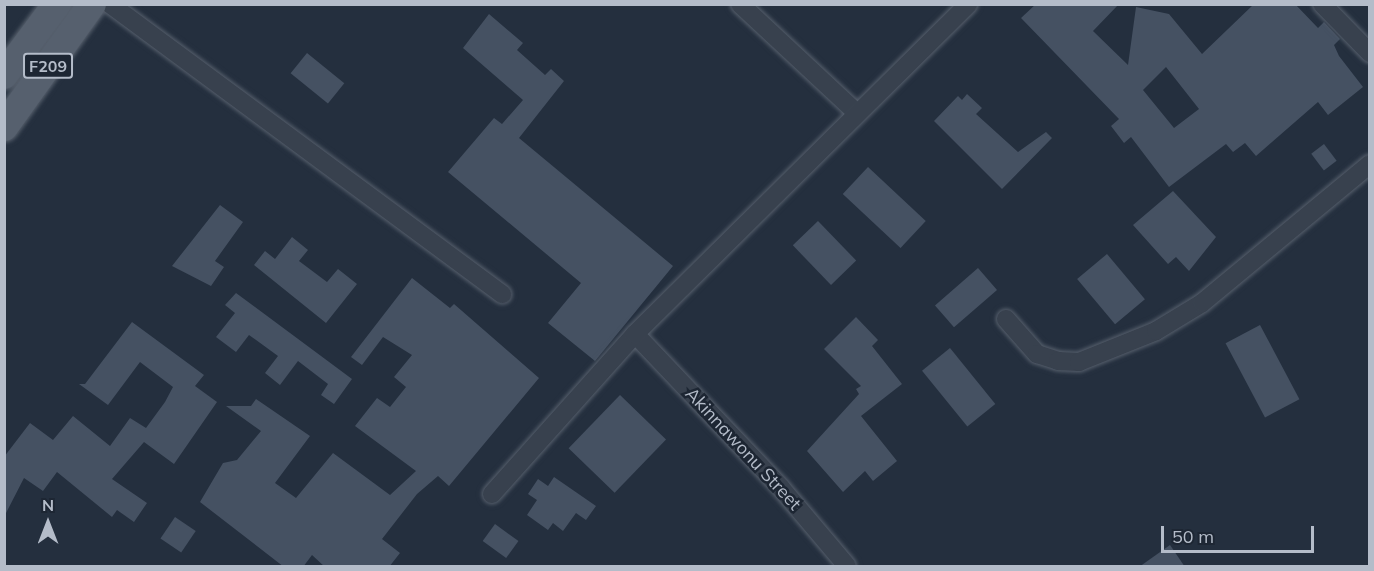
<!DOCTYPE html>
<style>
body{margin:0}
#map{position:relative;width:1374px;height:571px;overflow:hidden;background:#242f3e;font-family:Mulish,sans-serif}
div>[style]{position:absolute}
.building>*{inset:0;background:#455162;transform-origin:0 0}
.roads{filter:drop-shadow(0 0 2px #565f6c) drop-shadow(0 0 2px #565f6c)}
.street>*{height:18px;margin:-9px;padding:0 9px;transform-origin:9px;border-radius:9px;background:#38414e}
.primary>*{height:28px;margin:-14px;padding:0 14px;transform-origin:14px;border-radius:14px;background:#56606e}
span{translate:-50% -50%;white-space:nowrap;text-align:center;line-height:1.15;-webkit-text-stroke:5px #1d2633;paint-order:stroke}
.shield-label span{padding:2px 4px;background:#1d2633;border:2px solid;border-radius:4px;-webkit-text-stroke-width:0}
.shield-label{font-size:16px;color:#b4bcc9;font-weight:700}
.street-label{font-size:18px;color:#b4bcc9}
.frame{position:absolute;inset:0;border:6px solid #b4bcc9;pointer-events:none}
.north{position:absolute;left:18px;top:493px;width:60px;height:60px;-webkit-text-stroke:4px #1d2633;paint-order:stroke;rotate:0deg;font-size:16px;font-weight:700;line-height:24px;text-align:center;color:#b4bcc9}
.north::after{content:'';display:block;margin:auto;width:21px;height:27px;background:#b4bcc9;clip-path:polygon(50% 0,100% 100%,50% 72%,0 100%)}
.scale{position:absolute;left:1161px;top:526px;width:153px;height:27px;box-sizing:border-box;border:3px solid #b4bcc9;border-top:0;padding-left:8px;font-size:18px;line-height:21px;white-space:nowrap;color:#b4bcc9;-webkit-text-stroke:4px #1d2633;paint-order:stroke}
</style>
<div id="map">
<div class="building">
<div style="clip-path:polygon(evenodd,1036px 4px,1119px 4px,1093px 31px,1128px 65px,1136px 7px,1169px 14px,1202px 54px,1254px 4px,1295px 4px,1318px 28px,1324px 22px,1340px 39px,1334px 45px,1339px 56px,1363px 87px,1328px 115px,1318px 102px,1256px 156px,1245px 143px,1233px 152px,1226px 144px,1169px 187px,1131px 137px,1124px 143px,1111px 126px,1119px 119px,1021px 18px,1036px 4px,1166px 67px,1199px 109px,1174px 128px,1143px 90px,1166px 67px)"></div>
<div style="clip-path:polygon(489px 14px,523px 43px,517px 50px,545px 75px,551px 69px,564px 81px,519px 138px,673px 266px,595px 361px,548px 323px,581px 283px,448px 172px,494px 118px,502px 124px,523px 100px,463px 48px)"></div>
<div style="left:307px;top:53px;width:48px;height:26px;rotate:39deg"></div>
<div style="clip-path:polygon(967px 94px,982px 108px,976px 114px,1018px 152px,1046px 132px,1052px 138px,1002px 189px,934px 121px,958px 96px,962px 100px)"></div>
<div style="left:1324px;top:144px;width:21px;height:16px;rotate:53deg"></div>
<div style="left:868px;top:167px;width:79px;height:37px;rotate:43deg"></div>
<div style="clip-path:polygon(1173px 191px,1216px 237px,1189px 271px,1176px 257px,1168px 264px,1133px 225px)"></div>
<div style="clip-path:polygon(220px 205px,243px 222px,215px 261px,224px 267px,211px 286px,172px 266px)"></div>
<div style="left:818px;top:221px;width:55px;height:35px;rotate:46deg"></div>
<div style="clip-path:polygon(292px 237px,308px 250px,299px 261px,327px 282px,338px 269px,357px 284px,326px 323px,254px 265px,265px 251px,275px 259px)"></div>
<div style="left:1107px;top:254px;width:59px;height:39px;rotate:50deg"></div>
<div style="left:978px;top:268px;width:29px;height:57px;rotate:49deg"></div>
<div style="clip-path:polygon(412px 278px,450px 308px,454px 304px,539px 378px,449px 486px,438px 476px,417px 494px,382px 539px,400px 553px,389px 567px,325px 567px,312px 555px,303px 567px,284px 567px,200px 502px,223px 463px,237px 460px,261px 431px,226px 406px,251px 406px,256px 399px,310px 436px,275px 483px,296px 498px,333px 453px,390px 495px,416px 471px,355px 426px,377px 398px,390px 407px,406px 387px,394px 377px,412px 355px,383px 337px,362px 365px,351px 357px)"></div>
<div style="clip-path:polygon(236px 293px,352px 379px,334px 404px,321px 395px,328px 384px,298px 361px,280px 385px,265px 373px,278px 356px,249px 335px,236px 352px,216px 337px,235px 313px,225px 305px)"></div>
<div style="clip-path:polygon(856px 317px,878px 340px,872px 346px,902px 384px,861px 416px,897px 461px,873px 481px,865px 471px,843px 492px,807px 451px,859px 394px,856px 389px,861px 386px,824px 349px)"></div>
<div style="clip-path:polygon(132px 322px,204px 375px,195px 386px,217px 402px,174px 464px,144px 442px,112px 479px,147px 503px,134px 522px,117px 510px,112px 517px,57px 472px,43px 491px,24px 478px,4px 517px,4px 457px,30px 423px,53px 440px,73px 416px,110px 446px,130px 418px,146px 428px,165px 402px,173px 387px,140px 362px,108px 405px,79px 384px,85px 384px)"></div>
<div style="left:1260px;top:325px;width:84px;height:39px;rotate:62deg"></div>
<div style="left:950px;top:348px;width:72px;height:36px;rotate:51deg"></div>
<div style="left:620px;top:395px;width:64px;height:74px;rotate:44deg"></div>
<div style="clip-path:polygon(554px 477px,596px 506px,586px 520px,576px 513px,563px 531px,553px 523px,548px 530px,527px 515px,537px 500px,528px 494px,538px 479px,548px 486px)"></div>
<div style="left:175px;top:517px;width:25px;height:26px;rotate:34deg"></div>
<div style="left:495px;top:524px;width:29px;height:21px;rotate:36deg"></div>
<div style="clip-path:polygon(1170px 545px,1185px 567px,1139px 567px)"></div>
</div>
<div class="roads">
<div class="street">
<div style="left:110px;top:4px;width:488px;rotate:36.5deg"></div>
<div style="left:740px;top:4px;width:160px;rotate:43deg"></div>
<div style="left:1322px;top:4px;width:69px;rotate:45.6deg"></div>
<div style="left:1006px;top:319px;width:47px;rotate:48.5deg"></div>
<div style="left:1037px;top:354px;width:22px;rotate:18deg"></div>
<div style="left:1058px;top:361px;width:21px;rotate:3deg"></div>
<div style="left:1079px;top:362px;width:83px;rotate:-21.9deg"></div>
<div style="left:1156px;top:331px;width:54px;rotate:-31.3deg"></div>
<div style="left:1202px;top:303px;width:218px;rotate:-39.6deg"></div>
<div style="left:635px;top:334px;width:212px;rotate:46.5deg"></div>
<div style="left:781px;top:488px;width:102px;rotate:49.8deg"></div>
<div style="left:492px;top:494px;width:215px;rotate:-48.2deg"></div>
<div style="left:635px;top:334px;width:469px;rotate:-44.7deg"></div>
</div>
<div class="primary">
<div style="left:4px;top:75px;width:89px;rotate:-53.3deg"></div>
<div style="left:4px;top:127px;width:151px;rotate:-54.4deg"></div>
</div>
</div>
<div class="shield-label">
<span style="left:48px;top:66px">F209</span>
</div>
<div class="street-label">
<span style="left:743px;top:449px;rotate:47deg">Akinnawonu Street</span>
</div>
<div class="frame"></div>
<div class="north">N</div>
<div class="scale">50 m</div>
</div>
